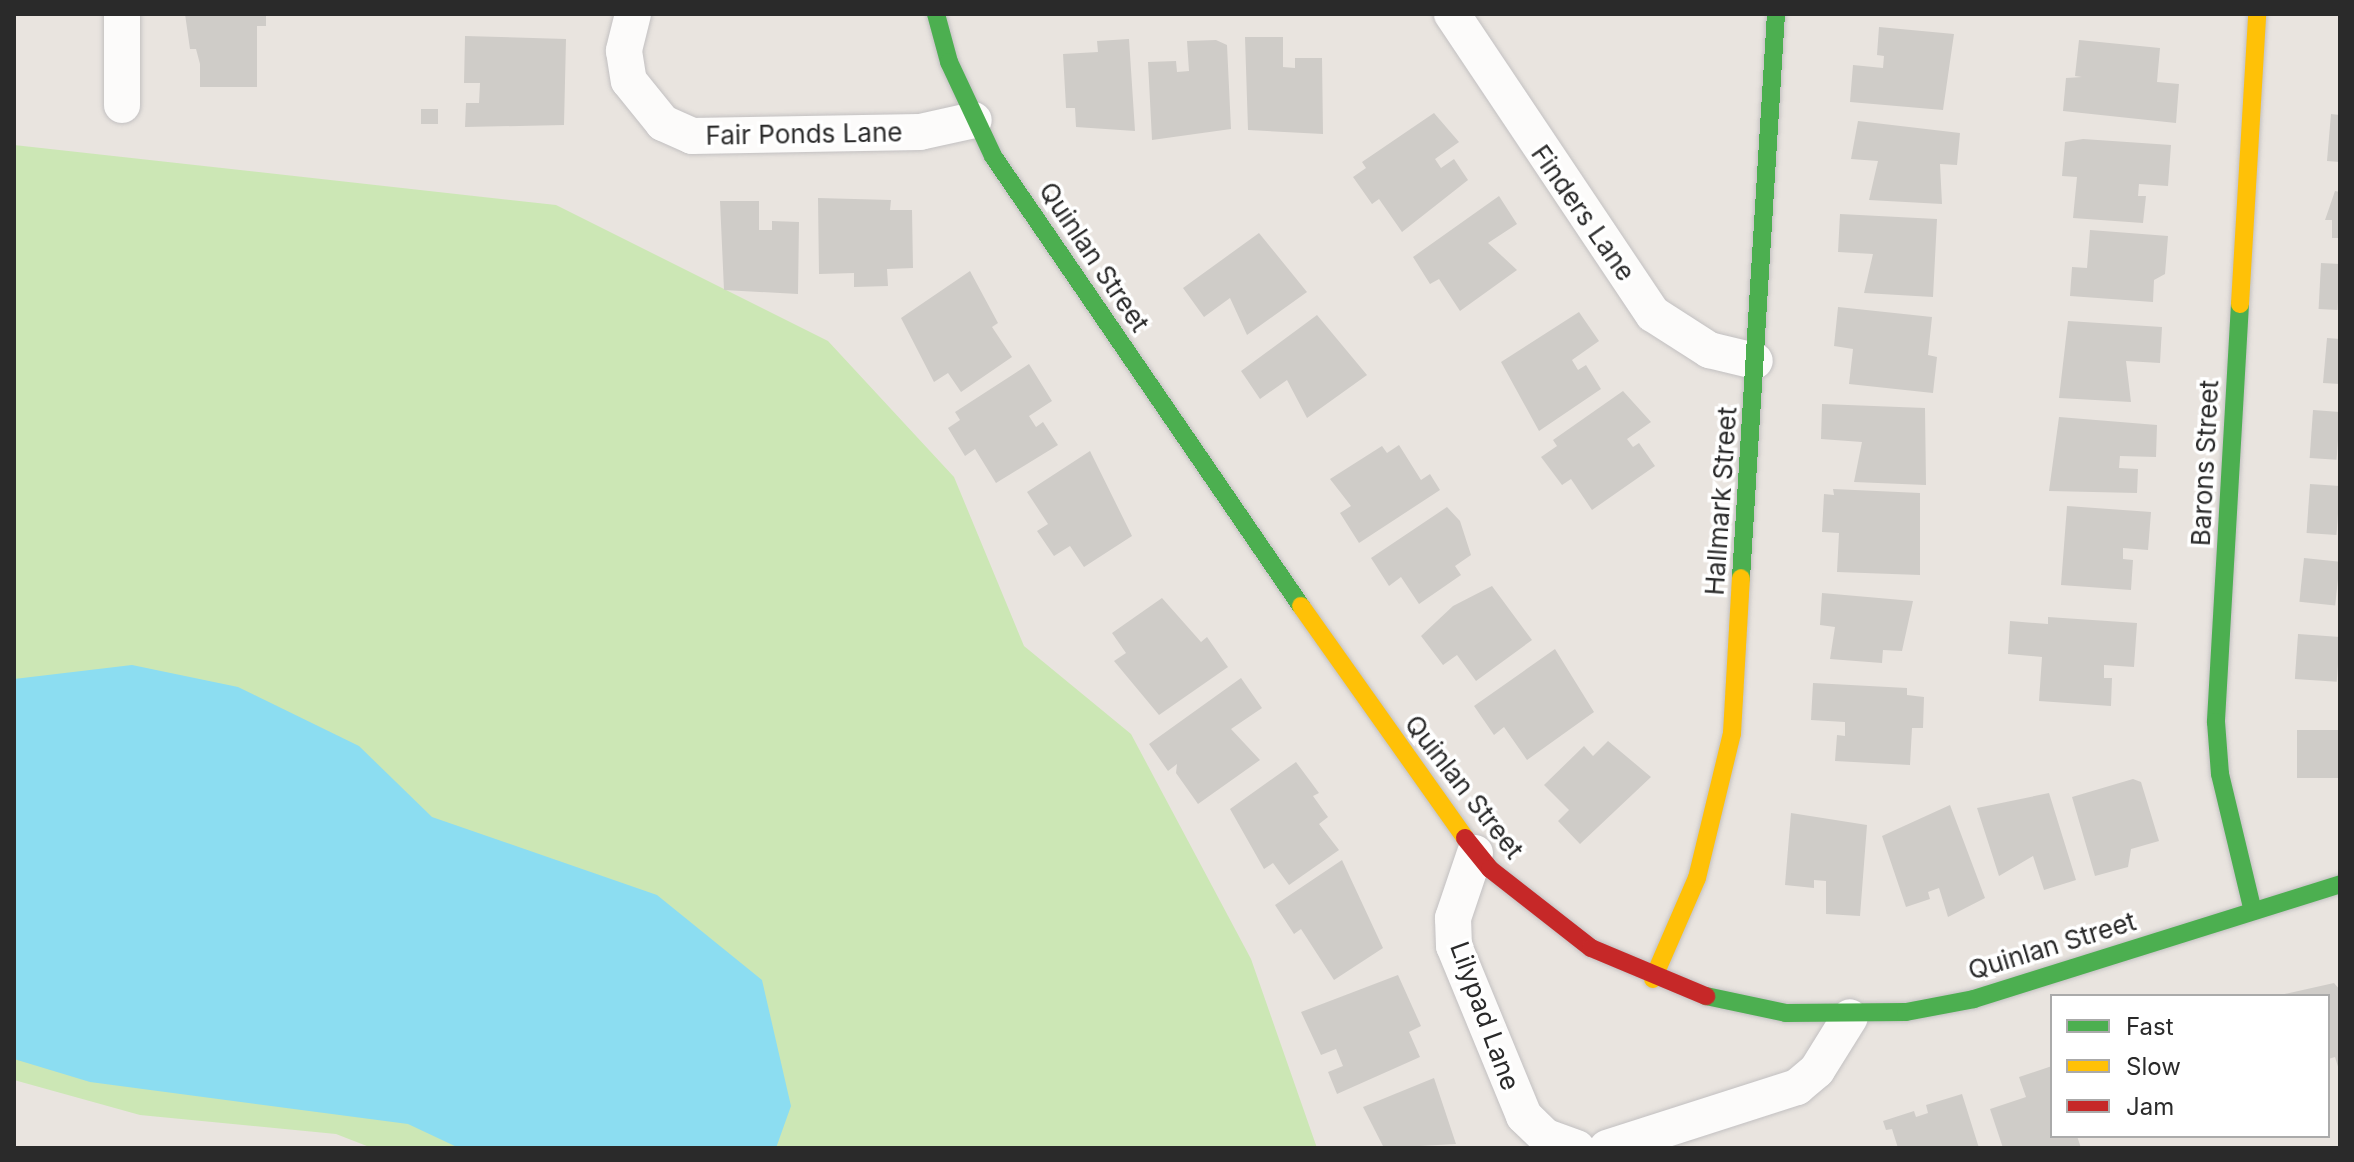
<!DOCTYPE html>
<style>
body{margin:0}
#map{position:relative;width:2354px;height:1162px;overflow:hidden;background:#e9e4df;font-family:Inter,sans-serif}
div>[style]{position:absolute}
.green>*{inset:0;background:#cce7b5}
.water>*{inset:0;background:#8cddf1}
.building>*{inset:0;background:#cfccc8;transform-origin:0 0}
.roads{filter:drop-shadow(0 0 2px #c2c0c1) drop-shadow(0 0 2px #c2c0c1)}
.street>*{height:36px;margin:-18px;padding:0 18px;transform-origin:18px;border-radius:18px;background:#fcfbfa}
.fast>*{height:18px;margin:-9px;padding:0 9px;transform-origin:9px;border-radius:9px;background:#4caf50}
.slow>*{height:18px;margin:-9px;padding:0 9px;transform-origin:9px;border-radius:9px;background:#ffc107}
.jam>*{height:18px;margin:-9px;padding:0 9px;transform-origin:9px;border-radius:9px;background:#c62828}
span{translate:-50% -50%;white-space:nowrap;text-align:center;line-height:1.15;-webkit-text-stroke:7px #fff;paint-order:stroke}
.street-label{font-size:26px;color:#2a2a2a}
.frame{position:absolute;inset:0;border:16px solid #2a2a2a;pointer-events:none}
.legend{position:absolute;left:2050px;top:994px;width:280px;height:144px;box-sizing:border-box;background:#fff;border:2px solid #aaa;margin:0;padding:10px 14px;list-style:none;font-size:24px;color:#2a2a2a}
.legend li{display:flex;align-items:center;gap:16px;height:40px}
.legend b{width:40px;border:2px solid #aaa}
</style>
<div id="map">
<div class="green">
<div style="clip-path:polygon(14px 145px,556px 205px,828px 341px,954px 477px,1024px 646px,1131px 734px,1251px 959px,1317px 1148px,372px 1148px,336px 1134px,140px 1115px,14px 1080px)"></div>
</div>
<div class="water">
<div style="clip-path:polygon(132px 665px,238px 687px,359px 746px,432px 817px,657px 895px,762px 980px,791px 1106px,776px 1148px,459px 1148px,408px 1124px,90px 1082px,14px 1059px,14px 679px)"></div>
</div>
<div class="building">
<div style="clip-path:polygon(185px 14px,266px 14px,266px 26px,257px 26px,257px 87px,200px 87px,200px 64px,196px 49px,190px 49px)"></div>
<div style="clip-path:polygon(1879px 27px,1954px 34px,1943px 110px,1850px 102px,1853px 65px,1883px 68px,1884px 56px,1877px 55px)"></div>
<div style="clip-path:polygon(465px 36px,566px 39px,564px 125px,465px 127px,466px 103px,479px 103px,480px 83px,464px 83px)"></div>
<div style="clip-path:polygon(1245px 37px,1283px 37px,1283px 67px,1295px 68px,1295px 58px,1322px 58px,1323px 134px,1248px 130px)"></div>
<div style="clip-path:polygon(1129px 39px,1135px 131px,1076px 127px,1075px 108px,1066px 108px,1063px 54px,1098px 52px,1097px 41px)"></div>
<div style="clip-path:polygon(1216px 40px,1227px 45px,1231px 129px,1152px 140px,1148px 62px,1176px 61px,1177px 72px,1189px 71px,1187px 41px)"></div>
<div style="clip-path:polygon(2079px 40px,2160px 48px,2157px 82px,2179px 84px,2176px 123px,2063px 111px,2066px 78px,2082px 77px,2075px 76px)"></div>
<div style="left:421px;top:109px;width:17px;height:15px"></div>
<div style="clip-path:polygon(1434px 113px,1459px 142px,1435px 159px,1441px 168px,1454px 159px,1468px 180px,1402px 232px,1379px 199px,1372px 204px,1353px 177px,1366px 168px,1362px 162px)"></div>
<div style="clip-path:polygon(2331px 114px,2340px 115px,2340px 162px,2327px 161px)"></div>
<div style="clip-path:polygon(1858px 121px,1960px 133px,1957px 165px,1940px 164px,1942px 204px,1869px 200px,1878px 161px,1851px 159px)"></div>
<div style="clip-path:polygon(2083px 139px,2171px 145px,2168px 186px,2139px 184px,2138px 196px,2146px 196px,2143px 223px,2073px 218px,2077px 177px,2062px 176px,2065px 142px)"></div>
<div style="clip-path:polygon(2335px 191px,2340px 192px,2340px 238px,2332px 238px,2332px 220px,2325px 220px)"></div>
<div style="clip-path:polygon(1499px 196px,1517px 224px,1488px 243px,1517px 270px,1460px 311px,1439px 279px,1430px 284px,1413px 257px)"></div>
<div style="clip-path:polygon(818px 198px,891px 200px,890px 210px,912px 210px,913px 268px,887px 269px,888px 286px,854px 287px,854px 273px,819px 274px)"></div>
<div style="clip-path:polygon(720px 201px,759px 201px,759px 230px,772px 230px,772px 221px,799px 222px,798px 294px,724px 290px)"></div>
<div style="clip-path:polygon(1840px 214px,1937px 219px,1933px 297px,1864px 293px,1873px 254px,1838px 252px)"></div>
<div style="clip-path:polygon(2090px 230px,2168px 236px,2165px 274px,2154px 280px,2153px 302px,2070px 296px,2072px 267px,2087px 268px)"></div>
<div style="clip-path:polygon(1259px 233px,1307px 292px,1247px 335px,1230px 298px,1204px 317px,1183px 288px)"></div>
<div style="left:2321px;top:263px;width:19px;height:46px;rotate:3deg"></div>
<div style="clip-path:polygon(970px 271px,998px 323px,992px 327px,1012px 357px,961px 392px,948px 373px,934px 382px,901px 318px)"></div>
<div style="clip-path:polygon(1838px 307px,1932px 317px,1928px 355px,1937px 357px,1933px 393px,1849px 384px,1853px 349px,1834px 346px)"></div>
<div style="clip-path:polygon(1579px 312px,1599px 341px,1572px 360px,1578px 370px,1586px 365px,1601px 389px,1539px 431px,1501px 362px)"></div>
<div style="clip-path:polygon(1317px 315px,1367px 375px,1307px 418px,1287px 380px,1260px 399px,1241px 371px)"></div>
<div style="clip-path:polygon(2068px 321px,2162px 327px,2160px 363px,2126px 361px,2131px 402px,2059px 398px)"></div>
<div style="clip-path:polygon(2327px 338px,2340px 339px,2340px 384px,2323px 383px)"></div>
<div style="clip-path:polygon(1029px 364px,1052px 401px,1029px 416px,1036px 427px,1043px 422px,1058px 445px,996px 483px,975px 449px,965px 456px,948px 428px,960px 420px,955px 412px)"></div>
<div style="clip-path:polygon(1623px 391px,1651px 422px,1627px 439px,1633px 447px,1639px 443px,1655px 466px,1592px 510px,1571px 479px,1562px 485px,1541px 457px,1557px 446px,1553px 440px)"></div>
<div style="clip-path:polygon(1822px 404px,1925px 408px,1926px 485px,1854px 482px,1862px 442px,1821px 439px)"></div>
<div style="left:2313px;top:410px;width:27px;height:48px;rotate:4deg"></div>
<div style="clip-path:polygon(2059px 417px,2157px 425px,2156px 457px,2120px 456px,2119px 468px,2138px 469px,2137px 493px,2049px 491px)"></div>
<div style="clip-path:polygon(1399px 445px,1421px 480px,1430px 474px,1440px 490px,1359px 543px,1340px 513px,1351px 506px,1330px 479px,1382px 446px,1387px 453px)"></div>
<div style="clip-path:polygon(1090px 451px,1132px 536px,1084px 567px,1070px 546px,1054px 556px,1037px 531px,1048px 524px,1027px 492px)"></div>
<div style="left:2310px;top:484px;width:30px;height:49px;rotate:4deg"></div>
<div style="clip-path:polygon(1833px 489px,1920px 493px,1920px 575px,1837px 572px,1839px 533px,1822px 532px,1824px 494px,1834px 495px)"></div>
<div style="clip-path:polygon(2067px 506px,2151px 512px,2148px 550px,2123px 548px,2123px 559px,2133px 560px,2131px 590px,2061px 585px)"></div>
<div style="clip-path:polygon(1447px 507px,1460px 521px,1471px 555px,1455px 566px,1461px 575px,1419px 604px,1401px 577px,1389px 586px,1371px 558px)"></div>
<div style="left:2304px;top:558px;width:36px;height:44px;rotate:6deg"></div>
<div style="clip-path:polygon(1492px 586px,1532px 640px,1476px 681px,1457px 655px,1443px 665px,1421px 636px,1453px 606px)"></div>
<div style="clip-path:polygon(1822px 593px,1913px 601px,1902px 651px,1883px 650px,1882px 663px,1830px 659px,1835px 627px,1820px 625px)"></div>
<div style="clip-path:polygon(1162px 598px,1201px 642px,1207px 637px,1228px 667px,1159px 715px,1114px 661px,1126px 653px,1112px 633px)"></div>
<div style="clip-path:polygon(2048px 617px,2137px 623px,2134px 667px,2104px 665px,2104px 678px,2112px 678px,2111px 706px,2039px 701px,2042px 657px,2008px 654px,2010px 621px,2048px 624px)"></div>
<div style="left:2298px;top:634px;width:42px;height:45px;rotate:4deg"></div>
<div style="clip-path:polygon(1555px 649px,1594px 712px,1527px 760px,1504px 727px,1494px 735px,1474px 706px)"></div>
<div style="clip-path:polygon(1241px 678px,1262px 708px,1231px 729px,1260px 760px,1198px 804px,1176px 773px,1177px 764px,1168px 771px,1149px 744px)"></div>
<div style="clip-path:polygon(1813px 683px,1907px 688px,1907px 695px,1924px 697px,1923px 728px,1912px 728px,1910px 765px,1835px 761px,1837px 735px,1845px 736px,1845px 722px,1811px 720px)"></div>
<div style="left:2340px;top:730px;width:48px;height:43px;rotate:90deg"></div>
<div style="clip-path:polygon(1608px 741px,1651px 777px,1580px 844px,1558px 821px,1569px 810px,1544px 785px,1584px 746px,1593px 756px)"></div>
<div style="clip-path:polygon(1296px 762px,1319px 793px,1313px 796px,1328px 817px,1319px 824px,1339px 850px,1289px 885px,1273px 863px,1264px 869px,1230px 809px)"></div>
<div style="clip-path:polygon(2133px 779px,2141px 782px,2159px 841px,2131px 849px,2128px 867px,2095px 876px,2072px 797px)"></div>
<div style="clip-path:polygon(2049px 793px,2076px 880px,2044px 890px,2033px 856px,1999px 876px,1977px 808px)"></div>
<div style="clip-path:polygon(1950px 805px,1985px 898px,1948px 917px,1939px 888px,1928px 892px,1930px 899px,1906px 907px,1882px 836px)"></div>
<div style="clip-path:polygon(1791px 813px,1867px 825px,1860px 916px,1826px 914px,1826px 881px,1814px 880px,1814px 888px,1785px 885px)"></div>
<div style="clip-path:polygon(1342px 860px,1383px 948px,1334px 980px,1301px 929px,1294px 934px,1275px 905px)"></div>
<div style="clip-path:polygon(1398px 975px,1421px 1026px,1409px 1032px,1420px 1057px,1337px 1094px,1328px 1072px,1343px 1066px,1336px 1049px,1321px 1055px,1301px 1012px)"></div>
<div style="clip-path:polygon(2334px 983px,2340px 990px,2339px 1070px,2335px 1057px,2328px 1059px,2328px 996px,2280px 995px)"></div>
<div style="clip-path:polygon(2052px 1066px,2052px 1136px,2077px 1136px,2081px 1148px,2003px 1148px,1990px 1109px,2026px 1097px,2019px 1077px)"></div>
<div style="clip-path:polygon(1434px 1078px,1456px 1144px,1384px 1148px,1363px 1107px)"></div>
<div style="clip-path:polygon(1962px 1094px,1979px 1148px,1898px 1148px,1892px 1129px,1886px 1130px,1883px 1121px,1914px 1111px,1916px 1117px,1928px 1113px,1926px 1105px)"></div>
</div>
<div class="roads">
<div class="street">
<div style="left:122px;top:14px;width:91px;rotate:90deg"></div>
<div style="left:633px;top:14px;width:38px;rotate:104deg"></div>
<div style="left:624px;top:51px;width:30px;rotate:81deg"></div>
<div style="left:629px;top:81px;width:54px;rotate:51deg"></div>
<div style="left:663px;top:123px;width:32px;rotate:24deg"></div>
<div style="left:692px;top:136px;width:228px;rotate:-1deg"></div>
<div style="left:920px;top:132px;width:55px;rotate:-12.5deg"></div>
<div style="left:1452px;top:14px;width:361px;rotate:56.2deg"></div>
<div style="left:1653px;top:314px;width:67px;rotate:32.7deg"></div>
<div style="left:1709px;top:350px;width:47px;rotate:13.4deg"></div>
<div style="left:1475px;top:853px;width:69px;rotate:108.7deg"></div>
<div style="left:1453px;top:918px;width:28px;rotate:88deg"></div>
<div style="left:1454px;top:946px;width:184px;rotate:67.6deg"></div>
<div style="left:1524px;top:1116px;width:30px;rotate:44deg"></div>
<div style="left:1546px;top:1137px;width:33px;rotate:20deg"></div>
<div style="left:1607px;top:1148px;width:200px;rotate:-17.8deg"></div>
<div style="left:1797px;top:1087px;width:26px;rotate:-40deg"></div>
<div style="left:1817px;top:1070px;width:62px;rotate:-58.1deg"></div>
</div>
<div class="fast">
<div style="left:936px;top:14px;width:50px;rotate:74.8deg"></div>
<div style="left:949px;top:62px;width:104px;rotate:64.9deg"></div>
<div style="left:993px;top:156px;width:545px;rotate:55.61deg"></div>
<div style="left:2240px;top:304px;width:419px;rotate:93.3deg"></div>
<div style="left:2216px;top:722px;width:52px;rotate:85.6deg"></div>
<div style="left:2220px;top:774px;width:141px;rotate:76.5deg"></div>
<div style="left:1741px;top:578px;width:565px;rotate:-86.45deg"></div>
<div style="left:1706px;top:996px;width:82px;rotate:12deg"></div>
<div style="left:1786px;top:1013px;width:120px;rotate:-0.5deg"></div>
<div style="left:1906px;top:1012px;width:69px;rotate:-10.8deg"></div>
<div style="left:1974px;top:999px;width:384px;rotate:-17.4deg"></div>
</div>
<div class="slow">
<div style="left:2240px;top:304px;width:290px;rotate:-86.6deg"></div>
<div style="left:1301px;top:606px;width:284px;rotate:54.7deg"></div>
<div style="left:1653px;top:979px;width:110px;rotate:-66.5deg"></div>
<div style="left:1697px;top:878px;width:149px;rotate:-76.4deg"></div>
<div style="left:1732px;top:733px;width:155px;rotate:-86.7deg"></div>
</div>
<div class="jam">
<div style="left:1465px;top:838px;width:40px;rotate:51deg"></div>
<div style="left:1490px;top:869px;width:128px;rotate:38deg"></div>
<div style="left:1591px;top:948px;width:125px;rotate:22.7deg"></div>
</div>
</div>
<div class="street-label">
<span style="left:804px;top:134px;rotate:-1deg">Fair Ponds Lane</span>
<span style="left:1583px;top:213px;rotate:55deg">Finders Lane</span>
<span style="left:1094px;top:257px;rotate:56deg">Quinlan Street</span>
<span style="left:2205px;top:463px;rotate:-87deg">Barons Street</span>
<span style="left:1721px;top:501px;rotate:-86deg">Hallmark Street</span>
<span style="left:1464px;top:787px;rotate:52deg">Quinlan Street</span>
<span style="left:2052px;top:946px;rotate:-17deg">Quinlan Street</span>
<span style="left:1485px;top:1016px;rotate:70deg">Lilypad Lane</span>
</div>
<div class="frame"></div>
<ul class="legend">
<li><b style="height:10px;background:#4caf50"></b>Fast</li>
<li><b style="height:10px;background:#ffc107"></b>Slow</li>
<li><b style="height:10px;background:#c62828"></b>Jam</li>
</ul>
</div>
